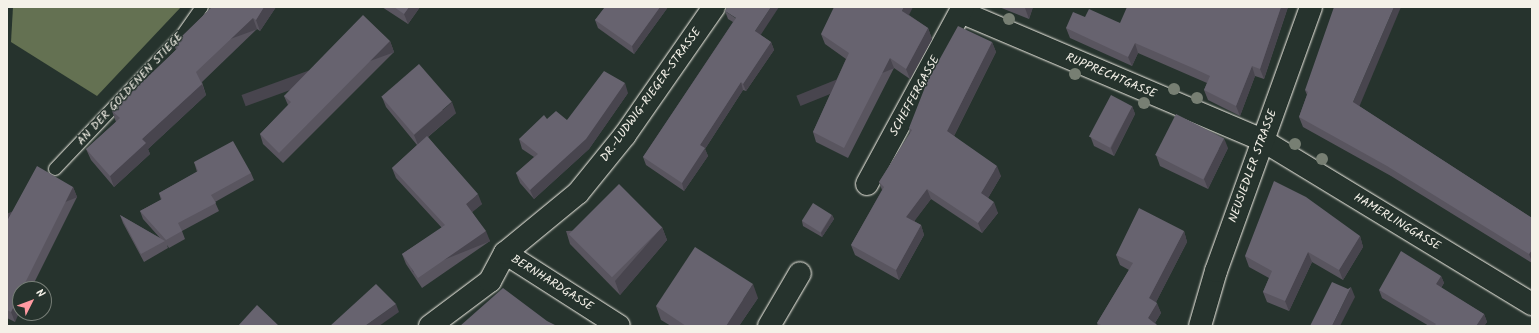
<!DOCTYPE html>
<style>
body{margin:0}
#map{position:relative;width:1539px;height:333px;overflow:hidden;background:#26332d;font-family:Kalam,sans-serif}
div>[style]{position:absolute}
.green>*{inset:0;background:#647152}
.roads{filter:drop-shadow(0 0 1px #f4f1e8) drop-shadow(0 0 1px #f4f1e8)}
.service>*{height:12px;margin:-6px;padding:0 6px;transform-origin:6px;border-radius:6px;background:#26332d}
.minor>*{height:22px;margin:-11px;padding:0 11px;transform-origin:11px;border-radius:11px;background:#26332d}
.secondary>*{height:22px;margin:-11px;padding:0 11px;transform-origin:11px;border-radius:11px;background:#26332d}
.trees>*{width:12px;height:12px;margin:-6px;border-radius:50%;background:#777f73}
.wall>*{inset:0;background:#59555f}
.shaded-wall>*{inset:0;background:#48454e;transform-origin:0 0}
.building>*{inset:0;background:#67636f;transform-origin:0 0}
span{translate:-50% -50%;white-space:nowrap;text-align:center;line-height:1.15;-webkit-text-stroke:3px #26332d;paint-order:stroke}
.street-label{font-size:12px;color:#f4f1e8}
.frame{position:absolute;inset:0;border:8px solid #f4f1e8;pointer-events:none}
.north{position:absolute;left:12px;top:281px;width:40px;height:40px;box-sizing:border-box;background:#26332d;border:1px solid #787f78;border-radius:50%;rotate:48deg;font-size:11px;font-weight:700;line-height:16px;text-align:center;color:#f4f1e8}
.north::after{content:'';display:block;margin:auto;width:14px;height:18px;background:#ff9aa2;clip-path:polygon(50% 0,100% 100%,50% 72%,0 100%)}
</style>
<div id="map">
<div class="green">
<div style="clip-path:polygon(13px 7px,181px 7px,97px 96px,11px 42px)"></div>
</div>
<div class="roads">
<div class="service">
<div style="left:55px;top:169px;width:186px;rotate:-46.5deg"></div>
<div style="left:183px;top:34px;width:33px;rotate:-55deg"></div>
</div>
<div class="minor">
<div style="left:961px;top:12px;width:327px;rotate:23deg"></div>
<div style="left:1262px;top:140px;width:316px;rotate:31.3deg"></div>
<div style="left:867px;top:184px;width:201px;rotate:-61.5deg"></div>
<div style="left:505px;top:253px;width:135px;rotate:32.6deg"></div>
<div style="left:430px;top:326px;width:75px;rotate:-36.9deg"></div>
<div style="left:490px;top:281px;width:32px;rotate:-62deg"></div>
<div style="left:505px;top:253px;width:94px;rotate:-39.4deg"></div>
<div style="left:578px;top:193px;width:75px;rotate:-51deg"></div>
<div style="left:625px;top:135px;width:156px;rotate:-55.2deg"></div>
<div style="left:769px;top:326px;width:61px;rotate:-59.7deg"></div>
</div>
<div class="secondary">
<div style="left:1200px;top:326px;width:57px;rotate:-73.8deg"></div>
<div style="left:1216px;top:271px;width:281px;rotate:-70.2deg"></div>
</div>
</div>
<div class="trees">
<div style="left:1009px;top:19px"></div>
<div style="left:1075px;top:74px"></div>
<div style="left:1174px;top:89px"></div>
<div style="left:1197px;top:98px"></div>
<div style="left:1144px;top:103px"></div>
<div style="left:1295px;top:144px"></div>
<div style="left:1322px;top:159px"></div>
</div>
<div class="wall">
<div style="clip-path:polygon(212px 7px,276px 7px,260px 31px,257px 29px,202px 82px,206px 95px,148px 149px,150px 154px,114px 187px,91px 160px,86px 149px,116px 122px,112px 111px,176px 50px,174px 44px)"></div>
<div style="clip-path:polygon(382px 7px,420px 7px,408px 24px)"></div>
<div style="clip-path:polygon(605px 7px,668px 7px,634px 54px,598px 28px,595px 20px)"></div>
<div style="clip-path:polygon(999px 7px,1033px 7px,1029px 19px)"></div>
<div style="clip-path:polygon(1288px 7px,1264px 79px,1255px 76px,1240px 116px,1208px 100px,1204px 90px,1207px 83px,1138px 53px,1132px 66px,1070px 38px,1066px 28px,1085px 17px,1120px 23px)"></div>
<div style="clip-path:polygon(725px 11px,771px 42px,774px 50px,746px 91px,743px 90px,705px 149px,708px 156px,684px 191px,646px 165px,643px 157px,733px 22px,728px 19px)"></div>
<div style="clip-path:polygon(909px 15px,928px 28px,932px 39px,910px 79px,894px 68px,848px 158px,816px 142px,813px 132px,846px 59px,825px 44px,821px 34px)"></div>
<div style="clip-path:polygon(390px 41px,394px 52px,283px 163px,263px 144px,260px 134px,288px 105px,284px 96px)"></div>
<div style="clip-path:polygon(992px 42px,996px 52px,954px 136px,1001px 176px,988px 198px,998px 213px,982px 233px,931px 199px,914px 221px,921px 225px,924px 235px,899px 280px,855px 255px,851px 245px,882px 190px,879px 182px,910px 133px,909px 128px)"></div>
<div style="clip-path:polygon(1305px 90px,1359px 106px,1532px 218px,1532px 263px,1391px 176px,1303px 127px,1299px 117px,1307px 95px)"></div>
<div style="clip-path:polygon(628px 93px,589px 149px,534px 199px,520px 183px,516px 173px,534px 157px,522px 149px,519px 139px,567px 120px)"></div>
<div style="clip-path:polygon(382px 97px,456px 113px,428px 137px,482px 204px,472px 212px,490px 241px,422px 288px,406px 264px,402px 254px,442px 228px,396px 178px,392px 168px,417px 145px,386px 107px)"></div>
<div style="clip-path:polygon(1132px 106px,1135px 114px,1114px 156px,1094px 146px,1091px 138px)"></div>
<div style="clip-path:polygon(1228px 148px,1208px 189px,1160px 166px,1156px 155px)"></div>
<div style="clip-path:polygon(194px 162px,251px 173px,254px 180px,215px 202px,219px 211px,182px 231px,185px 239px,169px 248px,167px 245px,168px 248px,144px 262px,123px 223px,120px 215px,160px 238px,143px 219px,140px 211px,161px 200px,159px 193px,197px 172px)"></div>
<div style="clip-path:polygon(73px 187px,77px 197px,31px 289px,20px 289px,15px 322px,7px 318px,7px 221px)"></div>
<div style="clip-path:polygon(832px 215px,834px 219px,822px 237px,803px 226px,802px 221px)"></div>
<div style="clip-path:polygon(662px 227px,667px 240px,620px 295px,570px 244px,566px 231px)"></div>
<div style="clip-path:polygon(1184px 231px,1187px 242px,1156px 302px,1161px 313px,1155px 323px,1158px 326px,1098px 326px,1097px 323px,1129px 270px,1120px 265px,1116px 255px)"></div>
<div style="clip-path:polygon(1360px 236px,1363px 247px,1343px 280px,1312px 262px,1289px 311px,1267px 302px,1263px 292px,1269px 278px,1249px 267px,1245px 256px)"></div>
<div style="clip-path:polygon(1441px 276px,1444px 283px,1441px 288px,1484px 314px,1487px 322px,1484px 326px,1429px 326px,1382px 298px,1379px 290px)"></div>
<div style="clip-path:polygon(758px 298px,739px 326px,671px 326px,661px 320px,656px 306px)"></div>
</div>
<div class="shaded-wall">
<div style="clip-path:polygon(264px 7px,276px 7px,260px 31px,256px 20px)"></div>
<div style="clip-path:polygon(409px 7px,420px 7px,408px 24px,404px 14px)"></div>
<div style="clip-path:polygon(660px 7px,668px 7px,634px 54px,632px 46px)"></div>
<div style="clip-path:polygon(771px 7px,779px 7px,758px 39px,755px 31px)"></div>
<div style="clip-path:polygon(904px 7px,913px 7px,906px 21px,902px 11px)"></div>
<div style="clip-path:polygon(1025px 7px,1033px 7px,1029px 19px,1025px 8px)"></div>
<div style="clip-path:polygon(1281px 7px,1288px 7px,1264px 79px,1260px 69px)"></div>
<div style="clip-path:polygon(1394px 7px,1401px 7px,1357px 112px,1353px 102px)"></div>
<div style="left:253px;top:18px;width:12px;height:79px;rotate:70deg"></div>
<div style="clip-path:polygon(928px 28px,932px 39px,910px 79px,906px 69px)"></div>
<div style="left:390px;top:41px;width:12px;height:158px;rotate:70deg"></div>
<div style="clip-path:polygon(771px 42px,774px 50px,746px 91px,743px 84px)"></div>
<div style="clip-path:polygon(992px 42px,996px 52px,951px 142px,947px 131px)"></div>
<div style="clip-path:polygon(1135px 43px,1138px 53px,1132px 66px,1128px 57px)"></div>
<div style="left:890px;top:58px;width:11px;height:101px;rotate:68deg"></div>
<div style="clip-path:polygon(1252px 66px,1255px 76px,1240px 116px,1236px 106px)"></div>
<div style="clip-path:polygon(741px 82px,743px 90px,705px 149px,708px 156px,684px 191px,682px 183px,700px 145px)"></div>
<div style="clip-path:polygon(625px 83px,628px 93px,589px 149px,534px 199px,530px 190px)"></div>
<div style="clip-path:polygon(202px 84px,206px 95px,148px 149px,150px 154px,114px 187px,110px 176px,142px 139px)"></div>
<div style="clip-path:polygon(452px 102px,456px 113px,418px 145px,414px 135px)"></div>
<div style="clip-path:polygon(1132px 106px,1135px 114px,1114px 156px,1111px 148px)"></div>
<div style="clip-path:polygon(1224px 138px,1228px 148px,1208px 189px,1204px 179px)"></div>
<div style="clip-path:polygon(997px 166px,1001px 176px,985px 203px,981px 193px)"></div>
<div style="left:73px;top:187px;width:11px;height:114px;rotate:68deg"></div>
<div style="clip-path:polygon(927px 189px,931px 199px,910px 227px,906px 217px)"></div>
<div style="clip-path:polygon(478px 194px,482px 204px,470px 214px,466px 204px)"></div>
<div style="clip-path:polygon(994px 202px,998px 213px,982px 233px,978px 223px)"></div>
<div style="clip-path:polygon(832px 215px,834px 219px,822px 237px,821px 233px)"></div>
<div style="clip-path:polygon(921px 225px,924px 235px,899px 280px,896px 270px)"></div>
<div style="clip-path:polygon(662px 227px,667px 240px,620px 295px,615px 281px)"></div>
<div style="left:486px;top:231px;width:11px;height:83px;rotate:68deg"></div>
<div style="clip-path:polygon(1184px 231px,1187px 242px,1153px 308px,1149px 298px)"></div>
<div style="clip-path:polygon(1360px 236px,1363px 247px,1343px 280px,1339px 270px)"></div>
<div style="clip-path:polygon(1532px 250px,1532px 262px,1529px 254px)"></div>
<div style="clip-path:polygon(1308px 252px,1312px 262px,1289px 311px,1285px 301px)"></div>
<div style="clip-path:polygon(1441px 276px,1444px 283px,1438px 292px,1436px 284px)"></div>
<div style="clip-path:polygon(753px 284px,758px 298px,739px 326px,726px 326px)"></div>
<div style="clip-path:polygon(1351px 287px,1355px 297px,1340px 326px,1332px 326px)"></div>
<div style="clip-path:polygon(20px 293px,20px 311px,15px 322px,11px 312px)"></div>
<div style="clip-path:polygon(1157px 303px,1161px 313px,1153px 326px,1148px 318px)"></div>
<div style="clip-path:polygon(396px 304px,399px 312px,379px 326px,365px 326px)"></div>
<div style="clip-path:polygon(1484px 314px,1487px 322px,1484px 326px,1476px 326px)"></div>
</div>
<div class="building">
<div style="clip-path:polygon(212px 7px,264px 7px,256px 20px,253px 18px,196px 72px,202px 84px,142px 139px,146px 143px,110px 176px,86px 149px,120px 118px,112px 111px,178px 48px,174px 44px)"></div>
<div style="clip-path:polygon(394px 7px,409px 7px,404px 14px)"></div>
<div style="clip-path:polygon(605px 7px,660px 7px,632px 46px,595px 20px)"></div>
<div style="clip-path:polygon(728px 7px,771px 7px,755px 31px,771px 42px,743px 84px,741px 82px,700px 145px,705px 148px,682px 183px,643px 157px,736px 18px,725px 11px)"></div>
<div style="clip-path:polygon(834px 7px,904px 7px,902px 11px,928px 28px,906px 69px,890px 58px,844px 148px,813px 132px,849px 53px,821px 34px)"></div>
<div style="clip-path:polygon(1127px 7px,1281px 7px,1260px 69px,1252px 66px,1236px 106px,1204px 90px,1210px 76px,1195px 69px,1135px 43px,1128px 57px,1066px 28px,1073px 12px,1085px 17px,1089px 9px,1120px 23px)"></div>
<div style="clip-path:polygon(1334px 7px,1394px 7px,1353px 102px,1532px 218px,1532px 250px,1529px 254px,1387px 166px,1299px 117px,1308px 92px,1305px 90px)"></div>
<div style="clip-path:polygon(363px 15px,390px 41px,279px 153px,260px 134px,291px 102px,284px 96px)"></div>
<div style="clip-path:polygon(958px 26px,992px 42px,947px 131px,997px 166px,981px 193px,994px 202px,978px 223px,927px 189px,906px 217px,921px 225px,896px 270px,851px 245px,884px 187px,879px 182px,912px 130px,909px 128px,927px 82px)"></div>
<div style="left:419px;top:64px;width:50px;height:50px;rotate:49deg"></div>
<div style="clip-path:polygon(604px 71px,625px 83px,586px 139px,530px 190px,516px 173px,538px 154px,519px 139px,544px 115px,547px 119px,556px 111px,567px 120px)"></div>
<div style="left:1111px;top:95px;width:24px;height:47px;rotate:28deg"></div>
<div style="left:1176px;top:114px;width:54px;height:46px;rotate:27deg"></div>
<div style="clip-path:polygon(427px 136px,478px 194px,466px 204px,486px 231px,418px 278px,402px 254px,445px 225px,392px 168px)"></div>
<div style="clip-path:polygon(233px 141px,251px 173px,211px 195px,216px 203px,178px 223px,182px 231px,166px 240px,140px 211px,162px 199px,159px 193px,198px 171px,194px 162px)"></div>
<div style="clip-path:polygon(37px 166px,73px 187px,22px 289px,20px 289px,20px 293px,11px 312px,7px 310px,7px 221px)"></div>
<div style="clip-path:polygon(1274px 181px,1306px 197px,1360px 236px,1339px 270px,1308px 252px,1285px 301px,1263px 292px,1272px 271px,1245px 256px)"></div>
<div style="left:619px;top:184px;width:61px;height:71px;rotate:45deg"></div>
<div style="left:813px;top:203px;width:22px;height:21px;rotate:32deg"></div>
<div style="clip-path:polygon(1139px 208px,1184px 231px,1149px 298px,1157px 303px,1148px 318px,1158px 326px,1103px 326px,1097px 323px,1133px 263px,1116px 255px)"></div>
<div style="clip-path:polygon(120px 215px,165px 241px,141px 254px)"></div>
<div style="clip-path:polygon(695px 247px,753px 284px,726px 326px,686px 326px,656px 306px)"></div>
<div style="clip-path:polygon(1401px 251px,1441px 276px,1436px 284px,1484px 314px,1476px 326px,1434px 326px,1436px 324px,1379px 290px)"></div>
<div style="clip-path:polygon(1332px 282px,1348px 289px,1351px 287px,1332px 326px,1310px 326px)"></div>
<div style="clip-path:polygon(376px 284px,396px 304px,365px 326px,330px 326px)"></div>
<div style="clip-path:polygon(503px 288px,547px 321px,557px 326px,460px 326px)"></div>
<div style="clip-path:polygon(257px 305px,279px 326px,238px 326px)"></div>
</div>
<div class="street-label">
<span style="left:1111px;top:76px;rotate:23deg">RUPPRECHTGASSE</span>
<span style="left:130px;top:89px;rotate:-47deg">AN DER GOLDENEN STIEGE</span>
<span style="left:651px;top:95px;rotate:-54deg">DR.-LUDWIG-RIEGER-STRASSE</span>
<span style="left:915px;top:96px;rotate:-61deg">SCHEFFERGASSE</span>
<span style="left:1253px;top:166px;rotate:-70deg">NEUSIEDLER STRASSE</span>
<span style="left:1397px;top:222px;rotate:31deg">HAMERLINGGASSE</span>
<span style="left:552px;top:283px;rotate:32deg">BERNHARDGASSE</span>
</div>
<div class="frame"></div>
<div class="north">N</div>
</div>
